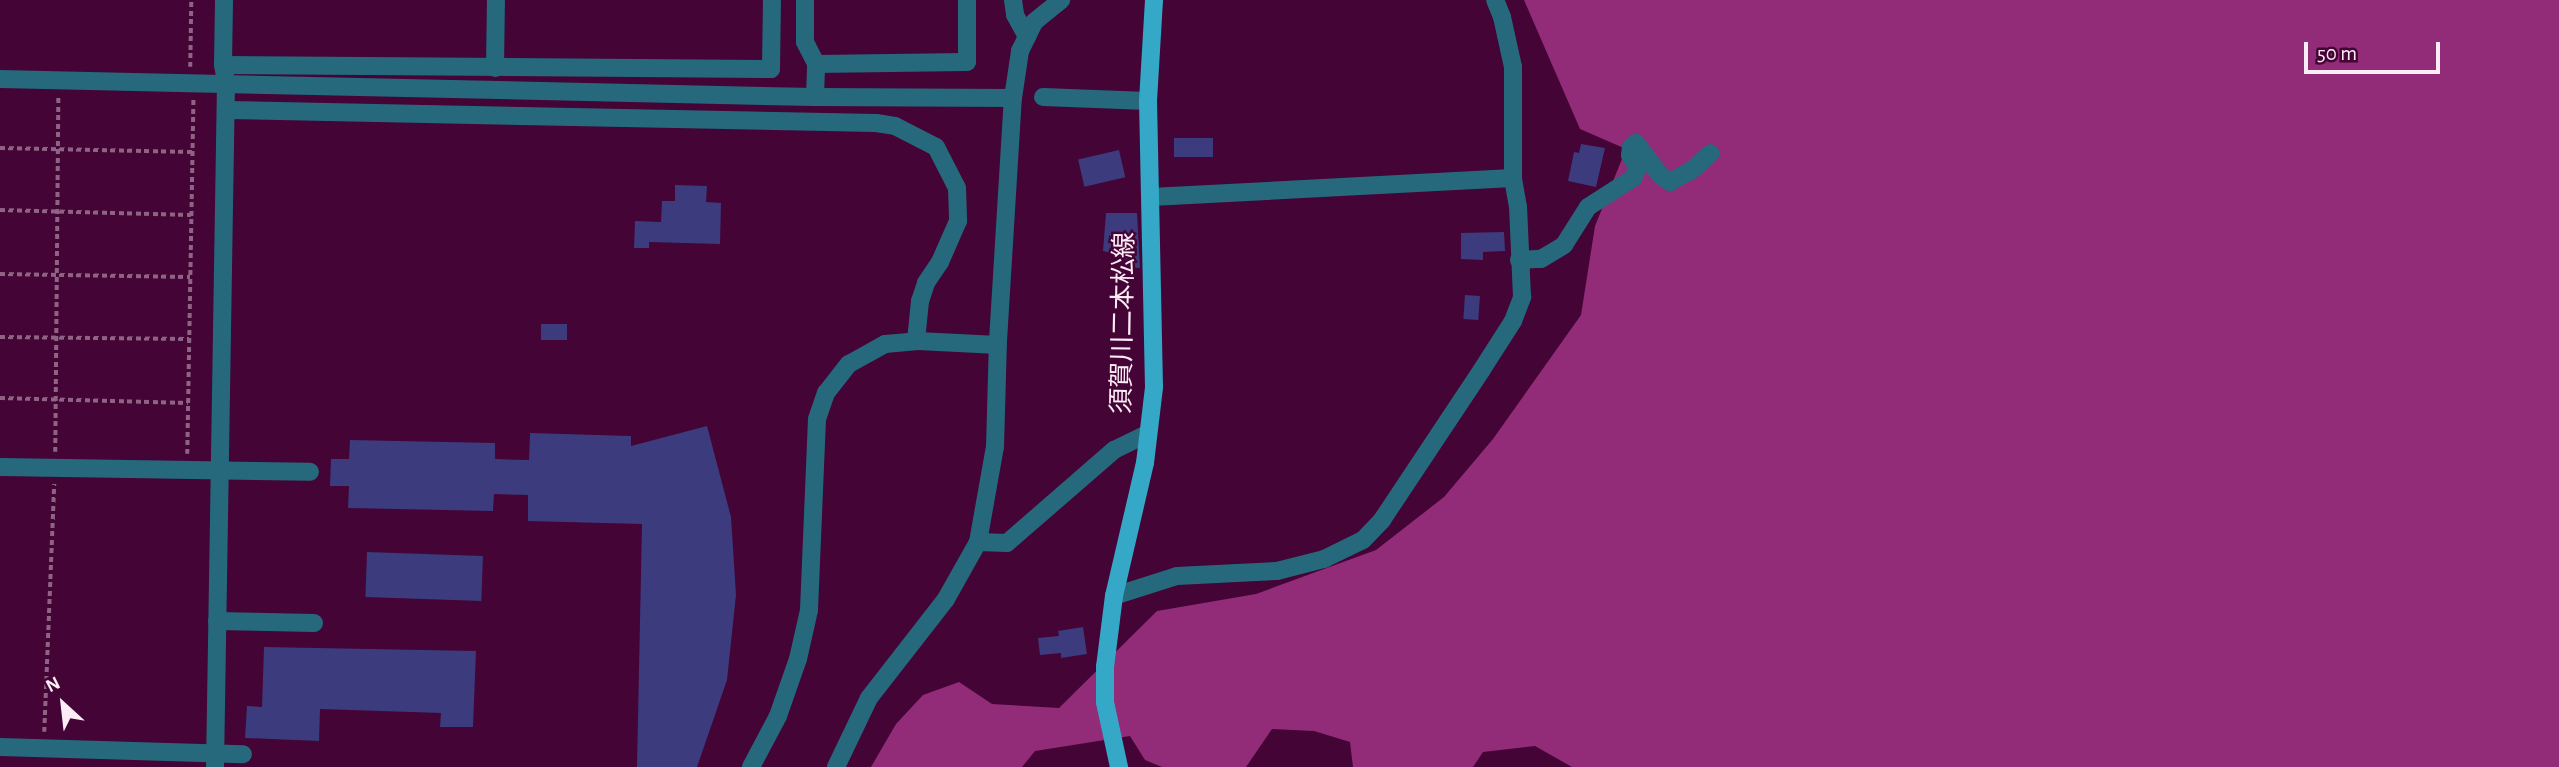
<!DOCTYPE html>
<meta charset="utf-8">
<style>
body{margin:0}
#map{position:relative;width:2559px;height:767px;overflow:hidden;background:#440435;font-family:"Alegreya Sans","Noto Sans JP",sans-serif}
div>[style]{position:absolute}
.forest>*{inset:0;background:#922c78}
.building>*{inset:0;background:#3b3b7d;transform-origin:0 0}
.path>*{height:3.5px;margin-top:-1.75px;transform-origin:0;background:repeating-linear-gradient(90deg,#8f6384 0 5px,transparent 0 8.5px)}
.minor>*{height:18px;margin:-9px;padding:0 9px;transform-origin:9px;border-radius:9px;background:#26697c}
.major>*{height:18px;margin:-9px;padding:0 9px;transform-origin:9px;border-radius:9px;background:#35a8c8}
span{translate:-50% -50%;white-space:nowrap;text-align:center;line-height:1.15;-webkit-text-stroke:5px #440435;paint-order:stroke}
.street-label{font-size:26px;color:#fcecf6}
.north{position:absolute;left:28px;top:669px;width:70px;height:70px;-webkit-text-stroke:5px #440435;paint-order:stroke;rotate:333deg;font-size:19px;font-weight:700;line-height:28px;text-align:center;color:#fcecf6}
.north::after{content:'';display:block;margin:auto;width:24px;height:32px;background:#fcecf6;clip-path:polygon(50% 0,100% 100%,50% 72%,0 100%)}
.scale{position:absolute;left:2304px;top:42px;width:136px;height:32px;box-sizing:border-box;border:4px solid #fcecf6;border-top:0;padding-left:9px;font-size:21px;line-height:24px;white-space:nowrap;color:#fcecf6;-webkit-text-stroke:5px #440435;paint-order:stroke}
</style>
<div id="map">
<div class="forest">
<div style="clip-path:polygon(1524px 0,2559px 0,2559px 767px,1572px 767px,1535px 746px,1483px 752px,1473px 767px,1353px 767px,1350px 742px,1314px 731px,1272px 729px,1246px 767px,1162px 767px,1145px 760px,1130px 736px,1035px 751px,1022px 767px,871px 767px,896px 724px,923px 695px,959px 682px,992px 704px,1059px 708px,1157px 611px,1256px 594px,1376px 550px,1444px 497px,1493px 439px,1581px 315px,1595px 226px,1626px 149px,1580px 129px)"></div>
</div>
<div class="building">
<div style="left:1174px;top:138px;width:39px;height:19px"></div>
<div style="clip-path:polygon(1581px 144px,1605px 148px,1596px 187px,1568px 181px,1574px 152px,1579px 153px)"></div>
<div style="left:1119px;top:150px;width:28px;height:42px;rotate:77deg"></div>
<div style="clip-path:polygon(675px 185px,707px 186px,706px 202px,721px 203px,720px 244px,649px 242px,649px 248px,634px 248px,635px 221px,661px 222px,662px 201px,675px 201px)"></div>
<div style="clip-path:polygon(1106px 213px,1137px 213px,1140px 268px,1121px 267px,1122px 256px,1103px 251px)"></div>
<div style="clip-path:polygon(1504px 232px,1505px 251px,1483px 252px,1483px 260px,1461px 259px,1461px 233px)"></div>
<div style="left:1465px;top:295px;width:15px;height:24px;rotate:4deg"></div>
<div style="left:541px;top:324px;width:26px;height:16px"></div>
<div style="clip-path:polygon(707px 426px,731px 517px,736px 595px,727px 680px,697px 767px,637px 767px,642px 524px,528px 521px,528px 495px,494px 494px,493px 511px,348px 508px,349px 486px,330px 486px,331px 459px,349px 459px,350px 440px,495px 443px,495px 459px,529px 460px,530px 433px,631px 436px,631px 446px)"></div>
<div style="left:367px;top:552px;width:116px;height:45px;rotate:2deg"></div>
<div style="clip-path:polygon(1083px 627px,1087px 654px,1061px 658px,1061px 653px,1040px 655px,1038px 638px,1059px 636px,1058px 631px)"></div>
<div style="clip-path:polygon(264px 647px,476px 651px,473px 727px,440px 727px,441px 713px,320px 709px,319px 741px,245px 738px,247px 706px,262px 707px)"></div>
</div>
<div class="path">
<div style="left:190px;top:67px;width:67px;rotate:-89.1deg"></div>
<div style="left:0;top:148px;width:192px;rotate:1.2deg"></div>
<div style="left:0;top:210px;width:191px;rotate:1.5deg"></div>
<div style="left:0;top:274px;width:190px;rotate:0.9deg"></div>
<div style="left:0;top:337px;width:189px;rotate:0.6deg"></div>
<div style="left:0;top:398px;width:188px;rotate:1.5deg"></div>
<div style="left:55px;top:452px;width:356px;rotate:-89.5deg"></div>
<div style="left:187px;top:454px;width:356px;rotate:-89deg"></div>
<div style="left:44px;top:732px;width:248px;rotate:-87.7deg"></div>
</div>
<div class="minor">
<div style="left:805px;top:0;width:42px;rotate:90deg"></div>
<div style="left:805px;top:42px;width:25px;rotate:63deg"></div>
<div style="left:1013px;top:0;width:15px;rotate:82deg"></div>
<div style="left:1015px;top:15px;width:25px;rotate:61deg"></div>
<div style="left:223px;top:65px;width:548px;rotate:0.42deg"></div>
<div style="left:771px;top:69px;width:69px;rotate:-89.2deg"></div>
<div style="left:495px;top:68px;width:68px;rotate:-89.2deg"></div>
<div style="left:0;top:79px;width:815px;rotate:1.27deg"></div>
<div style="left:815px;top:97px;width:198px;rotate:0.3deg"></div>
<div style="left:815px;top:97px;width:33px;rotate:-88deg"></div>
<div style="left:816px;top:64px;width:151px;rotate:-0.8deg"></div>
<div style="left:967px;top:62px;width:62px;rotate:-90deg"></div>
<div style="left:1043px;top:97px;width:105px;rotate:2.2deg"></div>
<div style="left:226px;top:110px;width:650px;rotate:1.15deg"></div>
<div style="left:876px;top:123px;width:19px;rotate:9deg"></div>
<div style="left:895px;top:126px;width:46px;rotate:27.1deg"></div>
<div style="left:936px;top:147px;width:46px;rotate:62.9deg"></div>
<div style="left:957px;top:188px;width:33px;rotate:88deg"></div>
<div style="left:958px;top:221px;width:45px;rotate:113.7deg"></div>
<div style="left:940px;top:262px;width:25px;rotate:124deg"></div>
<div style="left:926px;top:283px;width:19px;rotate:108deg"></div>
<div style="left:920px;top:301px;width:40px;rotate:95.7deg"></div>
<div style="left:1151px;top:197px;width:362px;rotate:-3deg"></div>
<div style="left:1519px;top:260px;width:22px;rotate:-3deg"></div>
<div style="left:1541px;top:259px;width:27px;rotate:-31deg"></div>
<div style="left:1564px;top:245px;width:45px;rotate:-57.7deg"></div>
<div style="left:1588px;top:207px;width:54px;rotate:-32.8deg"></div>
<div style="left:1633px;top:178px;width:11px;rotate:-63deg"></div>
<div style="left:1638px;top:168px;width:15px;rotate:-122deg"></div>
<div style="left:1630px;top:155px;width:8px;rotate:-83deg"></div>
<div style="left:1631px;top:147px;width:6px;rotate:-39deg"></div>
<div style="left:1636px;top:143px;width:41px;rotate:52.9deg"></div>
<div style="left:1661px;top:176px;width:11px;rotate:34deg"></div>
<div style="left:1670px;top:182px;width:25px;rotate:-29deg"></div>
<div style="left:1692px;top:170px;width:25px;rotate:-42deg"></div>
<div style="left:0;top:467px;width:310px;rotate:0.9deg"></div>
<div style="left:978px;top:542px;width:29px;rotate:2deg"></div>
<div style="left:1007px;top:543px;width:142px;rotate:-41deg"></div>
<div style="left:1114px;top:450px;width:37px;rotate:-26deg"></div>
<div style="left:1114px;top:596px;width:66px;rotate:-17.6deg"></div>
<div style="left:1177px;top:576px;width:100px;rotate:-2.9deg"></div>
<div style="left:1277px;top:571px;width:49px;rotate:-14.3deg"></div>
<div style="left:1324px;top:559px;width:43px;rotate:-26deg"></div>
<div style="left:1363px;top:540px;width:28px;rotate:-46deg"></div>
<div style="left:1382px;top:520px;width:179px;rotate:-56.4deg"></div>
<div style="left:1481px;top:371px;width:59px;rotate:-57.4deg"></div>
<div style="left:1513px;top:321px;width:26px;rotate:-69deg"></div>
<div style="left:1522px;top:297px;width:90px;rotate:-92.5deg"></div>
<div style="left:1518px;top:207px;width:29px;rotate:-100deg"></div>
<div style="left:1513px;top:178px;width:111px;rotate:-90deg"></div>
<div style="left:1513px;top:67px;width:51px;rotate:-102.4deg"></div>
<div style="left:1502px;top:17px;width:18px;rotate:-112deg"></div>
<div style="left:217px;top:621px;width:97px;rotate:1.2deg"></div>
<div style="left:0;top:747px;width:243px;rotate:1.7deg"></div>
<div style="left:215px;top:767px;width:684px;rotate:-89.08deg"></div>
<div style="left:226px;top:83px;width:18px;rotate:-99deg"></div>
<div style="left:223px;top:65px;width:65px;rotate:-89.1deg"></div>
<div style="left:751px;top:767px;width:58px;rotate:-62.1deg"></div>
<div style="left:778px;top:716px;width:60px;rotate:-70.7deg"></div>
<div style="left:798px;top:659px;width:50px;rotate:-77.3deg"></div>
<div style="left:809px;top:610px;width:191px;rotate:-87.6deg"></div>
<div style="left:817px;top:419px;width:28px;rotate:-71deg"></div>
<div style="left:826px;top:393px;width:37px;rotate:-52deg"></div>
<div style="left:849px;top:364px;width:41px;rotate:-29.1deg"></div>
<div style="left:885px;top:344px;width:33px;rotate:-5deg"></div>
<div style="left:918px;top:341px;width:80px;rotate:2.9deg"></div>
<div style="left:836px;top:767px;width:76px;rotate:-64.4deg"></div>
<div style="left:869px;top:698px;width:125px;rotate:-52.1deg"></div>
<div style="left:946px;top:599px;width:65px;rotate:-60.7deg"></div>
<div style="left:978px;top:542px;width:97px;rotate:-79.9deg"></div>
<div style="left:995px;top:447px;width:106px;rotate:-88.4deg"></div>
<div style="left:998px;top:341px;width:243px;rotate:-86.5deg"></div>
<div style="left:1013px;top:98px;width:48px;rotate:-81.5deg"></div>
<div style="left:1020px;top:51px;width:32px;rotate:-64deg"></div>
<div style="left:1034px;top:22px;width:35px;rotate:-39deg"></div>
</div>
<div class="major">
<div style="left:1119px;top:767px;width:66px;rotate:-102.2deg"></div>
<div style="left:1105px;top:702px;width:35px;rotate:-90deg"></div>
<div style="left:1105px;top:667px;width:72px;rotate:-82.8deg"></div>
<div style="left:1114px;top:596px;width:137px;rotate:-76.9deg"></div>
<div style="left:1145px;top:463px;width:77px;rotate:-83.2deg"></div>
<div style="left:1154px;top:387px;width:286px;rotate:-91.2deg"></div>
<div style="left:1148px;top:101px;width:101px;rotate:-86.6deg"></div>
</div>
<div class="street-label">
<span style="left:1124px;top:323px;rotate:-89deg">須賀川二本松線</span>
</div>
<div class="north">N</div>
<div class="scale">50 m</div>
</div>
